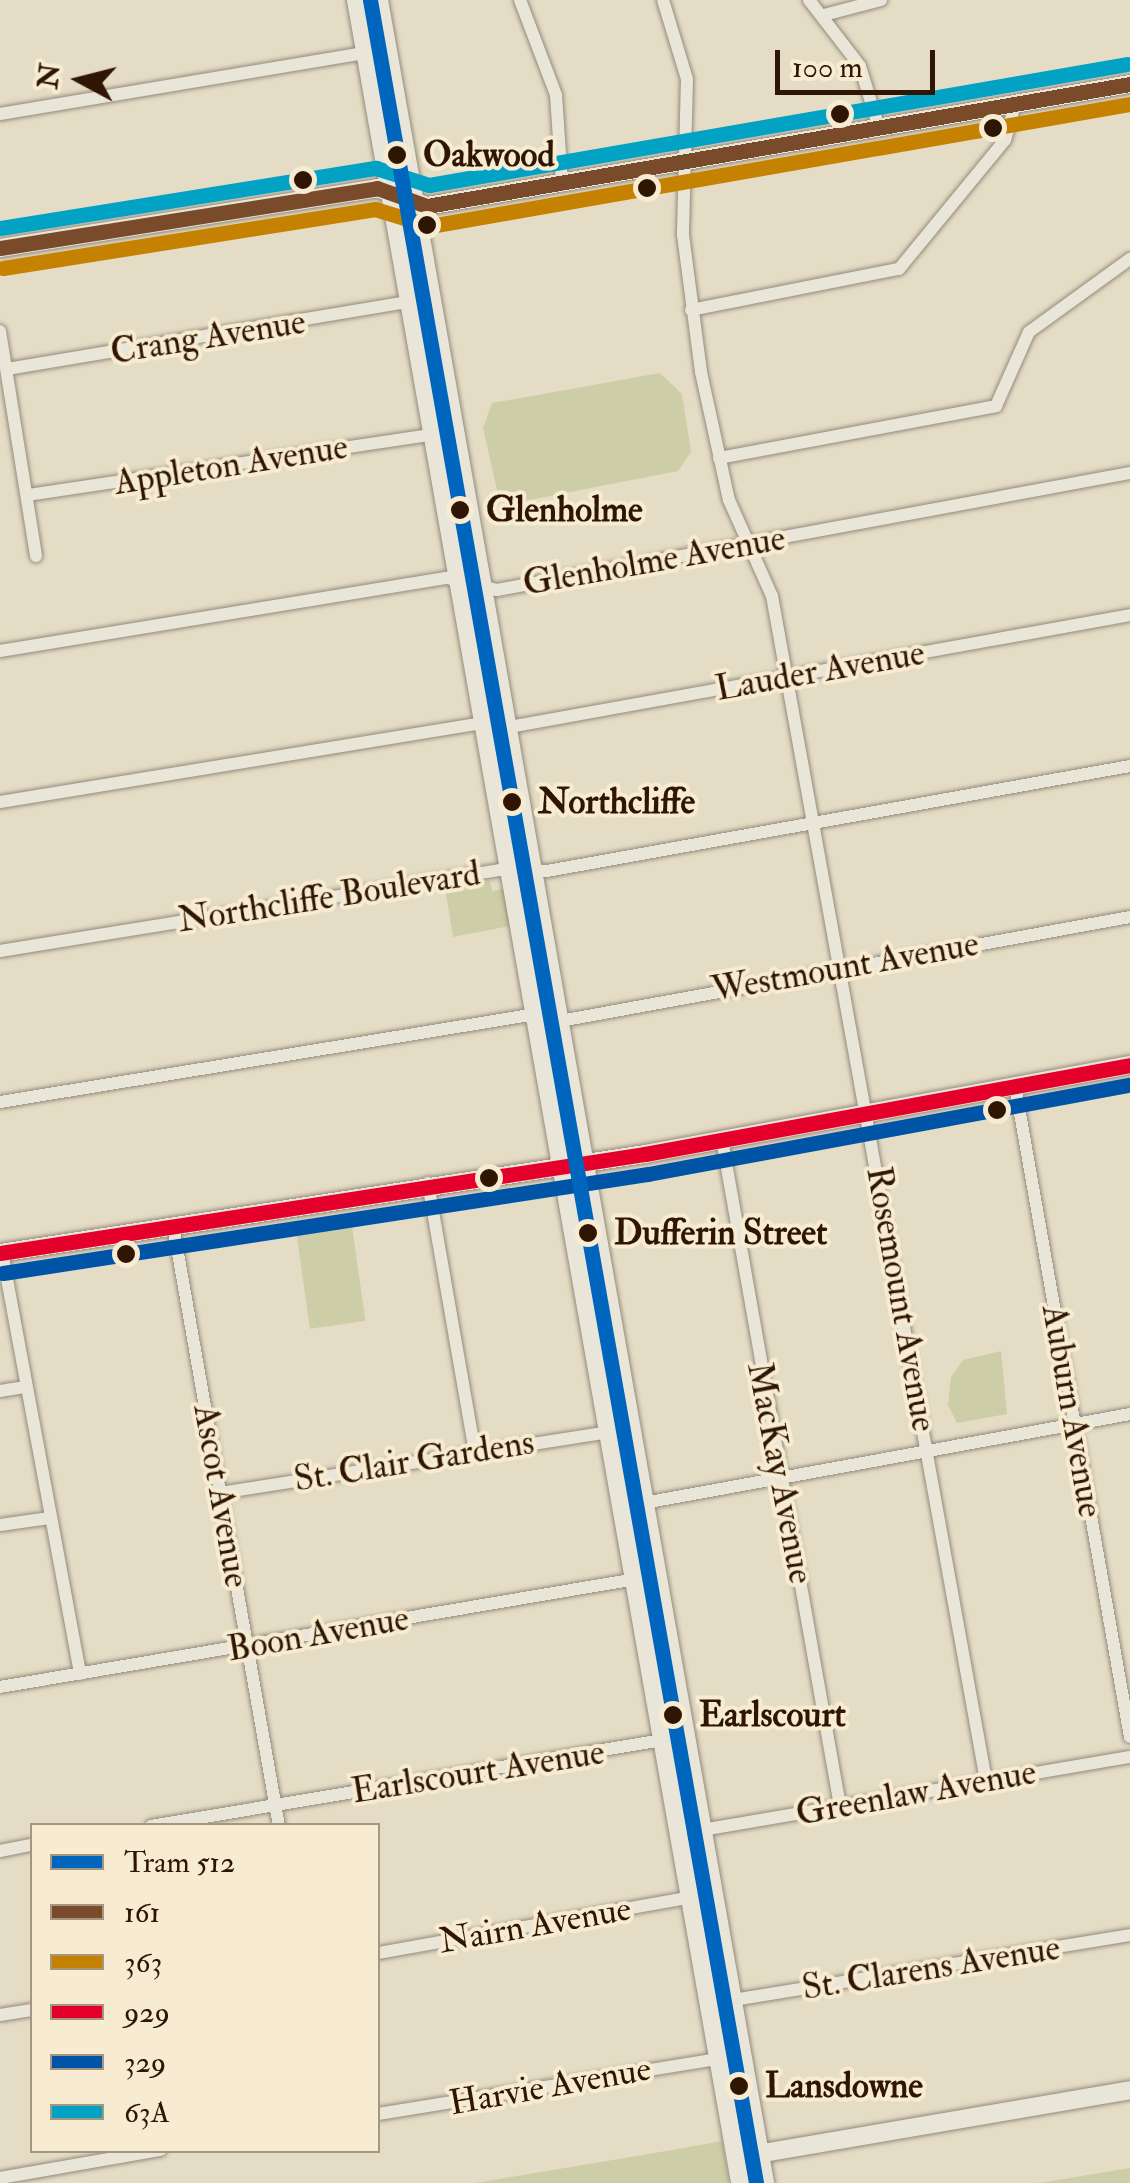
<!DOCTYPE html>
<style>
body{margin:0}
#map{position:relative;width:1130px;height:2183px;overflow:hidden;background:#e5dcc5;font-family:"IM FELL Double Pica",serif}
div>[style]{position:absolute}
.green>*{inset:0;background:#cdcea7;transform-origin:0 0}
.roads{filter:drop-shadow(0 0 2px #938b7c) drop-shadow(0 0 2px #938b7c)}
.street>*{height:12px;margin:-6px;padding:0 6px;transform-origin:6px;border-radius:6px;background:#eae5d9}
.secondary>*{height:18px;margin:-9px;padding:0 9px;transform-origin:9px;border-radius:9px;background:#eae5d9}
.bus-1>*{height:15px;margin:-7.5px;padding:0 7.5px;transform-origin:7.5px;border-radius:7.5px;background:#7a4b2a}
.bus-2>*{height:15px;margin:-7.5px;padding:0 7.5px;transform-origin:7.5px;border-radius:7.5px;background:#c58201}
.bus-3>*{height:15px;margin:-7.5px;padding:0 7.5px;transform-origin:7.5px;border-radius:7.5px;background:#e4002b}
.bus-4>*{height:15px;margin:-7.5px;padding:0 7.5px;transform-origin:7.5px;border-radius:7.5px;background:#0054a6}
.bus-5>*{height:15px;margin:-7.5px;padding:0 7.5px;transform-origin:7.5px;border-radius:7.5px;background:#02a2c4}
.tram-1>*{height:15px;margin:-7.5px;padding:0 7.5px;transform-origin:7.5px;border-radius:7.5px;background:#0065bd}
.dots>*{width:28px;height:28px;translate:-50% -50%;box-sizing:border-box;border:5px solid #f7ecd1;border-radius:50%}
span{translate:-50% -50%;white-space:nowrap;text-align:center;line-height:1.15;-webkit-text-stroke:8px #f7ecd1;paint-order:stroke}
.stop-label{font-size:35px;color:#2f1503;font-weight:700}
.left{translate:0 -50%;text-align:left}
.street-label{font-size:35px;color:#2f1503}
.legend{position:absolute;left:30px;top:1823px;width:350px;height:330px;box-sizing:border-box;background:#f7ecd1;border:2px solid #a7967f;margin:0;padding:12px 18px;list-style:none;font-size:30px;color:#2f1503}
.legend li{display:flex;align-items:center;gap:20px;height:50px}
.legend b{width:50px;border:2px solid #a7967f}
.north{position:absolute;left:30px;top:30px;width:100px;height:100px;-webkit-text-stroke:8px #f7ecd1;paint-order:stroke;rotate:277deg;font-size:28px;font-weight:700;line-height:40px;text-align:center;color:#2f1503}
.north::after{content:'';display:block;margin:auto;width:35px;height:45px;background:#2f1503;clip-path:polygon(50% 0,100% 100%,50% 72%,0 100%)}
.scale{position:absolute;left:775px;top:50px;width:160px;height:45px;box-sizing:border-box;border:5px solid #2f1503;border-top:0;padding-left:12px;font-size:30px;line-height:35px;white-space:nowrap;color:#2f1503;-webkit-text-stroke:8px #f7ecd1;paint-order:stroke}
</style>
<div id="map">
<div class="green">
<div style="clip-path:polygon(660px 373px,682px 394px,691px 452px,678px 471px,519px 502px,497px 490px,483px 428px,492px 403px)"></div>
<div style="clip-path:polygon(490px 881px,492px 891px,503px 889px,510px 926px,453px 937px,445px 887px)"></div>
<div style="left:352px;top:1226px;width:96px;height:56px;rotate:82deg"></div>
<div style="clip-path:polygon(1001px 1351px,1007px 1414px,957px 1423px,948px 1405px,951px 1377px,963px 1360px)"></div>
<div style="clip-path:polygon(722px 2141px,729px 2183px,475px 2183px,672px 2150px)"></div>
<div style="clip-path:polygon(1130px 2168px,1130px 2183px,1037px 2183px,1046px 2182px)"></div>
</div>
<div class="roads">
<div class="street">
<div style="left:520px;top:0;width:102px;rotate:69.2deg"></div>
<div style="left:556px;top:95px;width:89px;rotate:86.1deg"></div>
<div style="left:663px;top:0;width:83px;rotate:73.1deg"></div>
<div style="left:687px;top:79px;width:156px;rotate:91.5deg"></div>
<div style="left:683px;top:235px;width:138px;rotate:82.5deg"></div>
<div style="left:701px;top:372px;width:131px;rotate:77.7deg"></div>
<div style="left:729px;top:500px;width:105px;rotate:65.9deg"></div>
<div style="left:772px;top:596px;width:1204px;rotate:79.76deg"></div>
<div style="left:809px;top:0;width:83px;rotate:52.3deg"></div>
<div style="left:860px;top:66px;width:65px;rotate:73deg"></div>
<div style="left:824px;top:15px;width:59px;rotate:-14.7deg"></div>
<div style="left:0;top:114px;width:371px;rotate:-9.5deg"></div>
<div style="left:691px;top:310px;width:212px;rotate:-11.2deg"></div>
<div style="left:899px;top:269px;width:167px;rotate:-50.6deg"></div>
<div style="left:1005px;top:140px;width:36px;rotate:-74deg"></div>
<div style="left:0;top:331px;width:228px;rotate:80.9deg"></div>
<div style="left:7px;top:369px;width:408px;rotate:-9.5deg"></div>
<div style="left:719px;top:458px;width:282px;rotate:-10.6deg"></div>
<div style="left:996px;top:406px;width:81px;rotate:-66deg"></div>
<div style="left:1029px;top:332px;width:125px;rotate:-35.9deg"></div>
<div style="left:28px;top:495px;width:411px;rotate:-8.5deg"></div>
<div style="left:0;top:651px;width:453px;rotate:-9.3deg"></div>
<div style="left:447px;top:578px;width:51px;rotate:13.5deg"></div>
<div style="left:497px;top:590px;width:644px;rotate:-10.47deg"></div>
<div style="left:509px;top:727px;width:631px;rotate:-10.22deg"></div>
<div style="left:0;top:802px;width:493px;rotate:-9.3deg"></div>
<div style="left:0;top:951px;width:507px;rotate:-9.2deg"></div>
<div style="left:500px;top:870px;width:47px;rotate:1.2deg"></div>
<div style="left:547px;top:871px;width:592px;rotate:-10.21deg"></div>
<div style="left:560px;top:1021px;width:579px;rotate:-10.34deg"></div>
<div style="left:1015px;top:1085px;width:662px;rotate:80deg"></div>
<div style="left:0;top:1102px;width:543px;rotate:-9.32deg"></div>
<div style="left:722px;top:1140px;width:676px;rotate:79.95deg"></div>
<div style="left:428px;top:1183px;width:272px;rotate:80.1deg"></div>
<div style="left:173px;top:1225px;width:610px;rotate:80deg"></div>
<div style="left:2px;top:1252px;width:429px;rotate:79.5deg"></div>
<div style="left:0;top:1391px;width:26px;rotate:-9deg"></div>
<div style="left:220px;top:1493px;width:393px;rotate:-8.9deg"></div>
<div style="left:622px;top:1507px;width:516px;rotate:-10.37deg"></div>
<div style="left:0;top:1525px;width:50px;rotate:-8deg"></div>
<div style="left:0;top:1687px;width:645px;rotate:-9.64deg"></div>
<div style="left:151px;top:1826px;width:543px;rotate:-9.55deg"></div>
<div style="left:702px;top:1830px;width:434px;rotate:-9.7deg"></div>
<div style="left:0;top:1851px;width:33px;rotate:-11deg"></div>
<div style="left:378px;top:1953px;width:319px;rotate:-10.1deg"></div>
<div style="left:733px;top:2000px;width:402px;rotate:-9.3deg"></div>
<div style="left:0;top:2015px;width:32px;rotate:-9deg"></div>
<div style="left:378px;top:2114px;width:349px;rotate:-9.2deg"></div>
<div style="left:0;top:2178px;width:163px;rotate:-9.9deg"></div>
</div>
<div class="secondary">
<div style="left:356px;top:0;width:2217px;rotate:80.02deg"></div>
<div style="left:379px;top:0;width:2217px;rotate:79.97deg"></div>
<div style="left:0;top:248px;width:382px;rotate:-9deg"></div>
<div style="left:377px;top:188px;width:53px;rotate:19.8deg"></div>
<div style="left:427px;top:206px;width:714px;rotate:-9.85deg"></div>
<div style="left:0;top:1253px;width:653px;rotate:-8.73deg"></div>
<div style="left:645px;top:1154px;width:493px;rotate:-10.4deg"></div>
<div style="left:751px;top:2155px;width:385px;rotate:-9.7deg"></div>
</div>
</div>
<div class="bus-1">
<div style="left:0;top:248px;width:382px;rotate:-9deg"></div>
<div style="left:377px;top:188px;width:53px;rotate:19.8deg"></div>
<div style="left:427px;top:206px;width:714px;rotate:-9.85deg"></div>
</div>
<div class="bus-2">
<div style="left:3px;top:268px;width:377px;rotate:-9deg"></div>
<div style="left:375px;top:209px;width:58px;rotate:17.2deg"></div>
<div style="left:430px;top:226px;width:711px;rotate:-9.89deg"></div>
</div>
<div class="bus-3">
<div style="left:0;top:1253px;width:653px;rotate:-8.73deg"></div>
<div style="left:645px;top:1154px;width:493px;rotate:-10.4deg"></div>
</div>
<div class="bus-4">
<div style="left:3px;top:1273px;width:653px;rotate:-8.73deg"></div>
<div style="left:648px;top:1174px;width:490px;rotate:-10.5deg"></div>
</div>
<div class="bus-5">
<div style="left:0;top:228px;width:381px;rotate:-9.1deg"></div>
<div style="left:376px;top:168px;width:56px;rotate:17.8deg"></div>
<div style="left:429px;top:185px;width:708px;rotate:-9.83deg"></div>
</div>
<div class="tram-1">
<div style="left:370px;top:0;width:2217px;rotate:79.97deg"></div>
</div>
<div class="dots">
<div style="left:840px;top:114px;background:#2f1503"></div>
<div style="left:993px;top:128px;background:#2f1503"></div>
<div style="left:397px;top:155px;background:#2f1503"></div>
<div style="left:303px;top:180px;background:#2f1503"></div>
<div style="left:647px;top:188px;background:#2f1503"></div>
<div style="left:427px;top:225px;background:#2f1503"></div>
<div style="left:460px;top:510px;background:#2f1503"></div>
<div style="left:512px;top:802px;background:#2f1503"></div>
<div style="left:997px;top:1110px;background:#2f1503"></div>
<div style="left:489px;top:1178px;background:#2f1503"></div>
<div style="left:588px;top:1233px;background:#2f1503"></div>
<div style="left:126px;top:1254px;background:#2f1503"></div>
<div style="left:673px;top:1715px;background:#2f1503"></div>
<div style="left:739px;top:2086px;background:#2f1503"></div>
</div>
<div class="stop-label">
<span class="left" style="left:423px;top:155px">Oakwood</span>
<span class="left" style="left:486px;top:510px">Glenholme</span>
<span class="left" style="left:538px;top:802px">Northcliffe</span>
<span class="left" style="left:614px;top:1233px">Dufferin Street</span>
<span class="left" style="left:699px;top:1715px">Earlscourt</span>
<span class="left" style="left:765px;top:2086px">Lansdowne</span>
</div>
<div class="street-label">
<span style="left:208px;top:337px;rotate:-9deg">Crang Avenue</span>
<span style="left:231px;top:465px;rotate:-9deg">Appleton Avenue</span>
<span style="left:654px;top:561px;rotate:-10deg">Glenholme Avenue</span>
<span style="left:820px;top:671px;rotate:-10deg">Lauder Avenue</span>
<span style="left:329px;top:897px;rotate:-9deg">Northcliffe Boulevard</span>
<span style="left:845px;top:967px;rotate:-10deg">Westmount Avenue</span>
<span style="left:901px;top:1299px;rotate:80deg">Rosemount Avenue</span>
<span style="left:1072px;top:1411px;rotate:80deg">Auburn Avenue</span>
<span style="left:414px;top:1461px;rotate:-9deg">St. Clair Gardens</span>
<span style="left:780px;top:1473px;rotate:79deg">MacKay Avenue</span>
<span style="left:221px;top:1496px;rotate:80deg">Ascot Avenue</span>
<span style="left:318px;top:1634px;rotate:-10deg">Boon Avenue</span>
<span style="left:478px;top:1772px;rotate:-9deg">Earlscourt Avenue</span>
<span style="left:916px;top:1793px;rotate:-10deg">Greenlaw Avenue</span>
<span style="left:535px;top:1925px;rotate:-10deg">Nairn Avenue</span>
<span style="left:931px;top:1968px;rotate:-9deg">St. Clarens Avenue</span>
<span style="left:550px;top:2086px;rotate:-10deg">Harvie Avenue</span>
</div>
<ul class="legend">
<li><b style="height:12px;background:#0065bd"></b>Tram 512</li>
<li><b style="height:12px;background:#7a4b2a"></b>161</li>
<li><b style="height:12px;background:#c58201"></b>363</li>
<li><b style="height:12px;background:#e4002b"></b>929</li>
<li><b style="height:12px;background:#0054a6"></b>329</li>
<li><b style="height:12px;background:#02a2c4"></b>63A</li>
</ul>
<div class="north">N</div>
<div class="scale">100 m</div>
</div>
